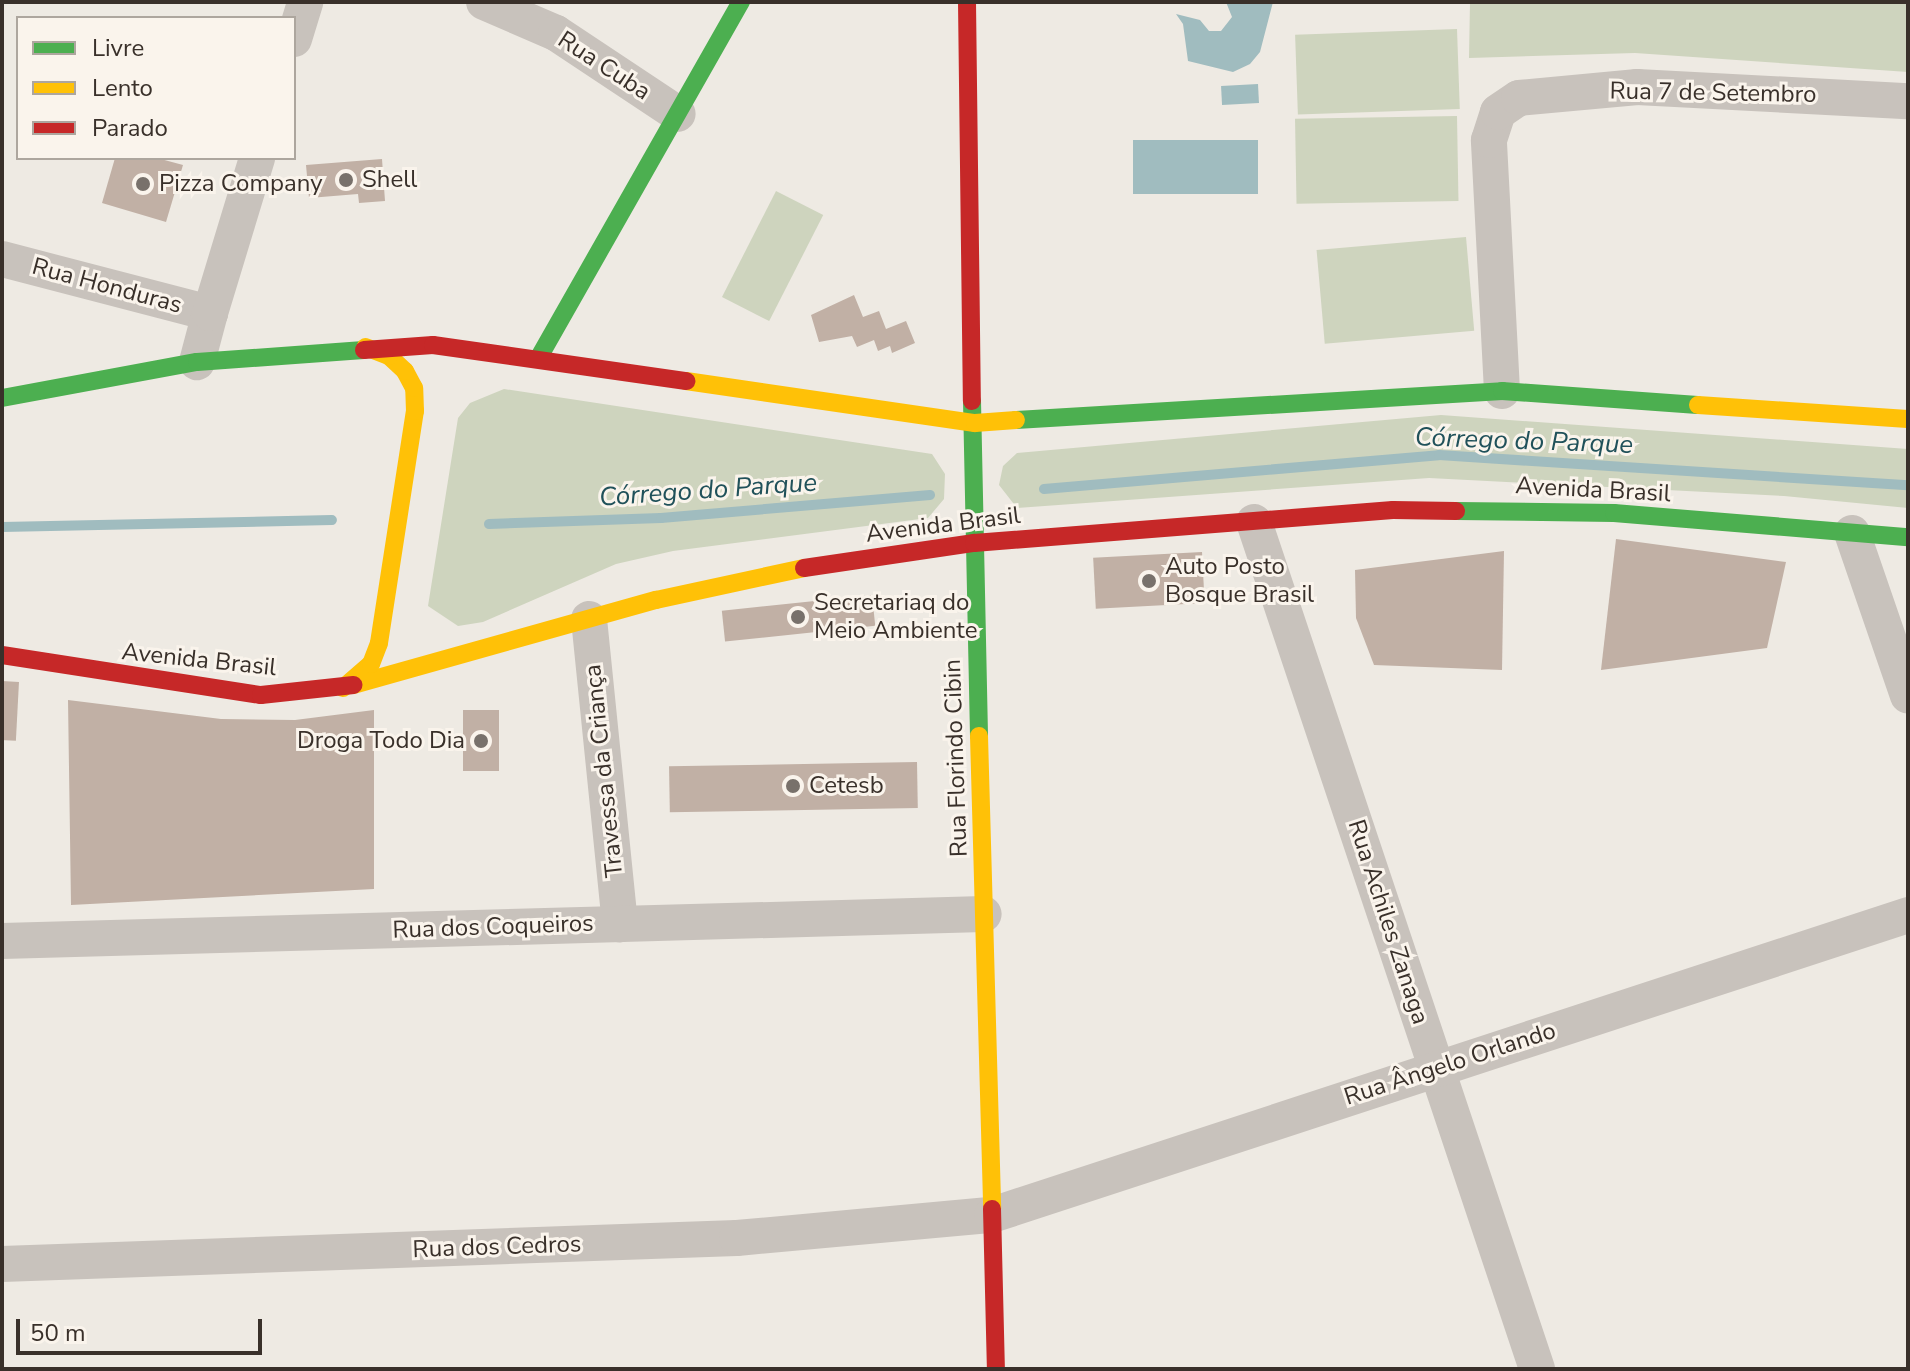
<!DOCTYPE html>
<meta charset="utf-8">
<style>
body{margin:0}
#map{position:relative;width:1910px;height:1371px;overflow:hidden;background:#eeeae3;font-family:"Nunito Sans",sans-serif}
div>[style]{position:absolute}
.green>*{inset:0;background:#ced4be;transform-origin:0 0}
.water>*{inset:0;background:#a0bcbf;transform-origin:0 0}
.stream>*{height:10px;margin:-5px;padding:0 5px;transform-origin:5px;border-radius:5px;background:#a0bcbf}
.building>*{inset:0;background:#c1b0a5;transform-origin:0 0}
.street>*{height:36px;margin:-18px;padding:0 18px;transform-origin:18px;border-radius:18px;background:#c8c2bc}
.fast>*{height:18px;margin:-9px;padding:0 9px;transform-origin:9px;border-radius:9px;background:#4caf50}
.slow>*{height:18px;margin:-9px;padding:0 9px;transform-origin:9px;border-radius:9px;background:#ffc107}
.jam>*{height:18px;margin:-9px;padding:0 9px;transform-origin:9px;border-radius:9px;background:#c62828}
.dots>*{width:22px;height:22px;translate:-50% -50%;box-sizing:border-box;border:4px solid #faf4ec;border-radius:50%}
span{translate:-50% -50%;white-space:nowrap;text-align:center;line-height:1.15;-webkit-text-stroke:6px #faf4ec;paint-order:stroke}
.street-label{font-size:24px;color:#39302a}
.poi-label{font-size:24px;color:#39302a}
.left{translate:0 -50%;text-align:left}
.right{translate:-100% -50%;text-align:right}
.water-label{font-size:26px;color:#20515a;font-style:italic}
.frame{position:absolute;inset:0;border:4px solid #39302a;pointer-events:none}
.legend{position:absolute;left:16px;top:16px;width:280px;height:144px;box-sizing:border-box;background:#faf4ec;border:2px solid #ada69e;margin:0;padding:10px 14px;list-style:none;font-size:24px;color:#39302a}
.legend li{display:flex;align-items:center;gap:16px;height:40px}
.legend b{width:40px;border:2px solid #ada69e}
.scale{position:absolute;left:16px;top:1319px;width:246px;height:36px;box-sizing:border-box;border:4px solid #39302a;border-top:0;padding-left:10px;font-size:24px;line-height:28px;white-space:nowrap;color:#39302a;-webkit-text-stroke:6px #faf4ec;paint-order:stroke}
</style>
<div id="map">
<div class="green">
<div style="clip-path:polygon(1470px 2px,1908px 2px,1908px 72px,1635px 53px,1469px 58px)"></div>
<div style="left:1457px;top:29px;width:80px;height:162px;rotate:88deg"></div>
<div style="left:1457px;top:116px;width:85px;height:162px;rotate:89deg"></div>
<div style="left:776px;top:191px;width:53px;height:119px;rotate:27deg"></div>
<div style="left:1466px;top:237px;width:94px;height:150px;rotate:85deg"></div>
<div style="clip-path:polygon(504px 389px,932px 454px,945px 474px,944px 499px,928px 518px,673px 551px,616px 564px,483px 622px,458px 626px,428px 606px,458px 418px,470px 403px)"></div>
<div style="clip-path:polygon(1441px 415px,1908px 449px,1908px 508px,1784px 496px,1429px 478px,1017px 508px,999px 485px,1003px 466px,1017px 453px)"></div>
</div>
<div class="water">
<div style="clip-path:polygon(1226px 2px,1273px 2px,1260px 52px,1250px 64px,1233px 72px,1188px 61px,1183px 24px,1176px 14px,1200px 20px,1209px 31px,1221px 31px,1232px 17px)"></div>
<div style="left:1258px;top:84px;width:19px;height:37px;rotate:87deg"></div>
<div style="left:1133px;top:140px;width:125px;height:54px"></div>
</div>
<div class="stream">
<div style="left:1044px;top:489px;width:396px;rotate:-4.9deg"></div>
<div style="left:1439px;top:455px;width:470px;rotate:3.7deg"></div>
<div style="left:489px;top:524px;width:172px;rotate:-2deg"></div>
<div style="left:661px;top:518px;width:270px;rotate:-4.9deg"></div>
<div style="left:2px;top:527px;width:330px;rotate:-1.2deg"></div>
</div>
<div class="building">
<div style="clip-path:polygon(115px 158px,157px 158px,183px 165px,166px 222px,102px 203px)"></div>
<div style="clip-path:polygon(382px 159px,385px 201px,359px 203px,358px 194px,309px 198px,306px 165px)"></div>
<div style="clip-path:polygon(854px 295px,863px 317px,879px 311px,886px 329px,906px 321px,915px 343px,892px 353px,890px 346px,878px 351px,874px 340px,857px 347px,852px 336px,819px 342px,811px 315px)"></div>
<div style="clip-path:polygon(1616px 539px,1786px 562px,1767px 648px,1601px 670px)"></div>
<div style="clip-path:polygon(1504px 551px,1502px 670px,1374px 665px,1356px 618px,1355px 570px)"></div>
<div style="left:1202px;top:552px;width:51px;height:109px;rotate:87deg"></div>
<div style="left:872px;top:595px;width:31px;height:151px;rotate:84deg"></div>
<div style="left:2px;top:681px;width:17px;height:59px;rotate:3deg"></div>
<div style="clip-path:polygon(68px 700px,221px 719px,295px 720px,374px 710px,374px 889px,71px 905px)"></div>
<div style="left:463px;top:710px;width:36px;height:61px"></div>
<div style="left:917px;top:762px;width:46px;height:248px;rotate:89deg"></div>
</div>
<div class="street">
<div style="left:484px;top:2px;width:78px;rotate:23.3deg"></div>
<div style="left:556px;top:33px;width:146px;rotate:33.6deg"></div>
<div style="left:294px;top:39px;width:39px;rotate:-73deg"></div>
<div style="left:2px;top:259px;width:215px;rotate:14.6deg"></div>
<div style="left:210px;top:313px;width:51px;rotate:104.9deg"></div>
<div style="left:210px;top:313px;width:162px;rotate:-73.1deg"></div>
<div style="left:1502px;top:391px;width:251px;rotate:-93deg"></div>
<div style="left:1489px;top:140px;width:29px;rotate:-72deg"></div>
<div style="left:1498px;top:112px;width:25px;rotate:-34deg"></div>
<div style="left:1519px;top:98px;width:119px;rotate:-5.3deg"></div>
<div style="left:1637px;top:87px;width:271px;rotate:3deg"></div>
<div style="left:1254px;top:522px;width:893px;rotate:71.52deg"></div>
<div style="left:1852px;top:533px;width:172px;rotate:71deg"></div>
<div style="left:589px;top:619px;width:307px;rotate:84.2deg"></div>
<div style="left:2px;top:941px;width:982px;rotate:-1.57deg"></div>
<div style="left:2px;top:1264px;width:735px;rotate:-2.03deg"></div>
<div style="left:737px;top:1238px;width:256px;rotate:-5.2deg"></div>
<div style="left:992px;top:1215px;width:964px;rotate:-18.13deg"></div>
</div>
<div class="fast">
<div style="left:538px;top:359px;width:411px;rotate:-60.4deg"></div>
<div style="left:2px;top:398px;width:198px;rotate:-10.5deg"></div>
<div style="left:197px;top:362px;width:167px;rotate:-4.1deg"></div>
<div style="left:972px;top:401px;width:335px;rotate:88.8deg"></div>
<div style="left:1016px;top:420px;width:487px;rotate:-3.4deg"></div>
<div style="left:1502px;top:391px;width:196px;rotate:4.1deg"></div>
<div style="left:1456px;top:511px;width:158px;rotate:0.7deg"></div>
<div style="left:1614px;top:513px;width:295px;rotate:4.7deg"></div>
</div>
<div class="slow">
<div style="left:686px;top:381px;width:292px;rotate:8.3deg"></div>
<div style="left:975px;top:423px;width:41px;rotate:-4.2deg"></div>
<div style="left:1698px;top:405px;width:210px;rotate:3.8deg"></div>
<div style="left:353px;top:685px;width:315px;rotate:-15.7deg"></div>
<div style="left:656px;top:600px;width:151px;rotate:-12.2deg"></div>
<div style="left:343px;top:688px;width:37px;rotate:-41deg"></div>
<div style="left:371px;top:664px;width:22px;rotate:-69deg"></div>
<div style="left:379px;top:643px;width:235px;rotate:-81.2deg"></div>
<div style="left:415px;top:411px;width:23px;rotate:-92deg"></div>
<div style="left:414px;top:388px;width:19px;rotate:-118deg"></div>
<div style="left:405px;top:371px;width:22px;rotate:-137deg"></div>
<div style="left:389px;top:356px;width:25px;rotate:-159deg"></div>
<div style="left:979px;top:736px;width:473px;rotate:88.4deg"></div>
</div>
<div class="jam">
<div style="left:967px;top:2px;width:399px;rotate:89.3deg"></div>
<div style="left:364px;top:350px;width:69px;rotate:-4.1deg"></div>
<div style="left:433px;top:345px;width:256px;rotate:8.1deg"></div>
<div style="left:804px;top:568px;width:172px;rotate:-8.4deg"></div>
<div style="left:974px;top:543px;width:420px;rotate:-4.5deg"></div>
<div style="left:1393px;top:510px;width:63px;rotate:0.9deg"></div>
<div style="left:2px;top:655px;width:262px;rotate:8.8deg"></div>
<div style="left:261px;top:695px;width:93px;rotate:-6.2deg"></div>
<div style="left:992px;top:1209px;width:160px;rotate:88.6deg"></div>
</div>
<div class="dots">
<div style="left:346px;top:180px;background:#78716b"></div>
<div style="left:143px;top:184px;background:#78716b"></div>
<div style="left:1149px;top:581px;background:#78716b"></div>
<div style="left:798px;top:617px;background:#78716b"></div>
<div style="left:481px;top:741px;background:#78716b"></div>
<div style="left:793px;top:786px;background:#78716b"></div>
</div>
<div class="street-label">
<span style="left:604px;top:66px;rotate:33deg">Rua Cuba</span>
<span style="left:1713px;top:93px;rotate:1deg">Rua 7 de Setembro</span>
<span style="left:107px;top:286px;rotate:15deg">Rua Honduras</span>
<span style="left:1593px;top:490px;rotate:3deg">Avenida Brasil</span>
<span style="left:943px;top:525px;rotate:-7deg">Avenida Brasil</span>
<span style="left:199px;top:660px;rotate:6deg">Avenida Brasil</span>
<span style="left:956px;top:758px;rotate:-92deg">Rua Florindo Cibin</span>
<span style="left:604px;top:771px;rotate:-96deg">Travessa da Criança</span>
<span style="left:1388px;top:922px;rotate:72deg">Rua Achiles Zanaga</span>
<span style="left:493px;top:927px;rotate:-2deg">Rua dos Coqueiros</span>
<span style="left:1450px;top:1064px;rotate:-18deg">Rua Ângelo Orlando</span>
<span style="left:497px;top:1247px;rotate:-2deg">Rua dos Cedros</span>
</div>
<div class="poi-label">
<span class="left" style="left:362px;top:180px">Shell</span>
<span class="left" style="left:159px;top:184px">Pizza Company</span>
<span class="left" style="left:1165px;top:581px">Auto Posto<br>Bosque Brasil</span>
<span class="left" style="left:814px;top:617px">Secretariaq do<br>Meio Ambiente</span>
<span class="right" style="left:465px;top:741px">Droga Todo Dia</span>
<span class="left" style="left:809px;top:786px">Cetesb</span>
</div>
<div class="water-label">
<span style="left:1524px;top:441px;rotate:2deg">Córrego do Parque</span>
<span style="left:708px;top:490px;rotate:-4deg">Córrego do Parque</span>
</div>
<div class="frame"></div>
<ul class="legend">
<li><b style="height:10px;background:#4caf50"></b>Livre</li>
<li><b style="height:10px;background:#ffc107"></b>Lento</li>
<li><b style="height:10px;background:#c62828"></b>Parado</li>
</ul>
<div class="scale">50 m</div>
</div>
